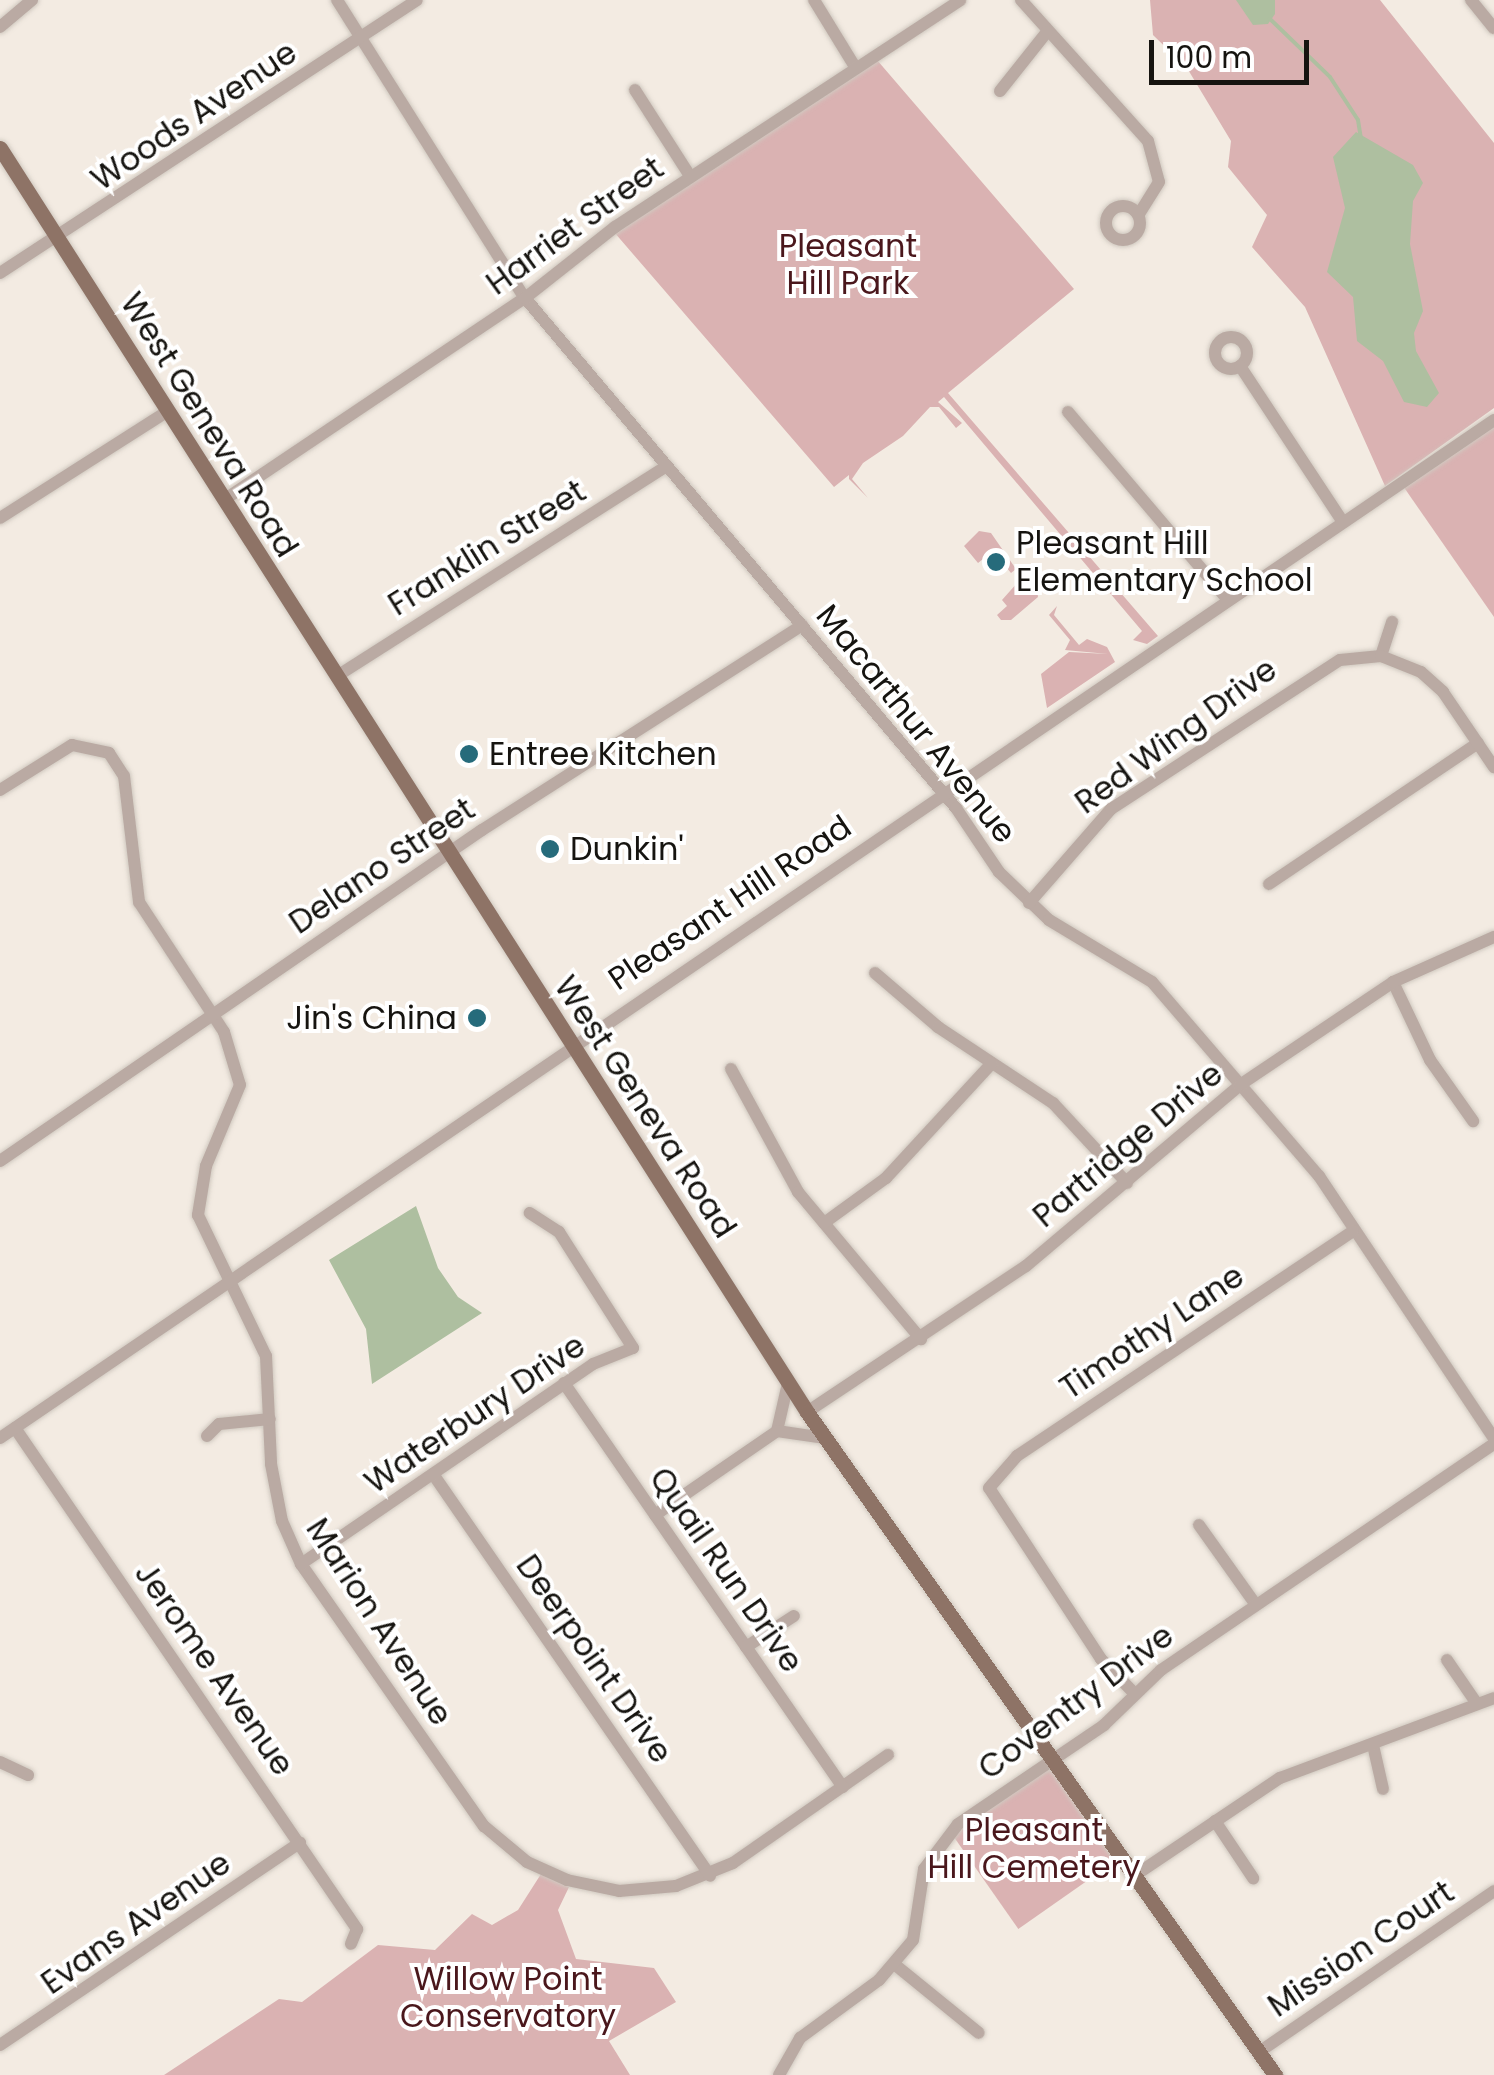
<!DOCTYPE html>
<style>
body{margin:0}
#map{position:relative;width:1494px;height:2075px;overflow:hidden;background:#f3ebe2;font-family:Poppins,sans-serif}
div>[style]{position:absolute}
.green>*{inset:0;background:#dab2b2;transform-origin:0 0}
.water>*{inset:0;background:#aebfa0}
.stream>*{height:4px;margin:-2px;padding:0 2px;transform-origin:2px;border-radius:2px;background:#aebfa0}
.roads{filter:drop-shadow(0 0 2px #d0c9c0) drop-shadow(0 0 2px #d0c9c0)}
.minor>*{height:12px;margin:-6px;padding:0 6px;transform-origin:6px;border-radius:6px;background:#baaaa3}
.minor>.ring{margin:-6px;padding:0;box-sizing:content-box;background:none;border:12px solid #baaaa3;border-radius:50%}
.major>*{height:15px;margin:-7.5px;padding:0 7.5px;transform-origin:7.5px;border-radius:7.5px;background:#8e7366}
.dots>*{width:28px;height:28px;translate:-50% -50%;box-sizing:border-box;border:5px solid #fff;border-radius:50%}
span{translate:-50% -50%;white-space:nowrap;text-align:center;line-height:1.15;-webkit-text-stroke:8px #fff;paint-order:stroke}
.street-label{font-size:32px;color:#161410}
.park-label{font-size:32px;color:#4a171c}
.poi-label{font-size:32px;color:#161410}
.left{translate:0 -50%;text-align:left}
.right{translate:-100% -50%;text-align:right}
.scale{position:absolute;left:1149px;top:40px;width:160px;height:45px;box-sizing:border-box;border:5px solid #161410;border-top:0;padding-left:12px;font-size:30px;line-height:35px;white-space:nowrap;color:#161410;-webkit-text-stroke:8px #fff;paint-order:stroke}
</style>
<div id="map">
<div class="green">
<div style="clip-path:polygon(1150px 0,1380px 0,1494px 143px,1494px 408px,1385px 486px,1305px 307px,1252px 247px,1267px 215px,1228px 167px,1231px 141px,1187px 68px,1153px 35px)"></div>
<div style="clip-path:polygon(877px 60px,1074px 289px,948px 393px,1158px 636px,1147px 644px,1133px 640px,1142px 631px,944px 397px,938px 402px,962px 423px,956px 428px,939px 407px,930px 407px,903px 436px,863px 463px,852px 479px,868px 498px,849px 479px,849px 475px,834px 487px,614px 232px)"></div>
<div style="clip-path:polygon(1494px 424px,1494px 617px,1403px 486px)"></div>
<div style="clip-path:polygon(979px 531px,991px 533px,1016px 569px,1011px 573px,993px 551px,978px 563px,964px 546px)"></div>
<div style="clip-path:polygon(1018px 572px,1037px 588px,1038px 597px,1011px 620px,1001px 620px,997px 615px,1007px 606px,1002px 600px,1018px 582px)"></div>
<div style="clip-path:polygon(1057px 606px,1054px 615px,1079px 645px,1087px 639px,1107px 647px,1115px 662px,1047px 708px,1041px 674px,1069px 652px,1108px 654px,1065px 650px,1070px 640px,1049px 615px)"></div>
<div style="left:1049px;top:1767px;width:115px;height:118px;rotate:55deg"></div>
<div style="clip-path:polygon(541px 1874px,569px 1887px,558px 1910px,576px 1959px,654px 1968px,676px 2002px,609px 2041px,630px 2075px,164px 2075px,279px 1999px,302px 2002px,378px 1945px,435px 1950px,472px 1914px,492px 1925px,518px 1910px)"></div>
</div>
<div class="water">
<div style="clip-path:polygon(1236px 0,1275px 0,1275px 14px,1268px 24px,1253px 25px)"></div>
<div style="clip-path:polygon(1356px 132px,1413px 165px,1423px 183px,1413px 201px,1410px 244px,1423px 311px,1414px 333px,1416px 351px,1439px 393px,1427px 407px,1404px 402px,1383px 361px,1357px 341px,1353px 297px,1327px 272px,1345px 208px,1333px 157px)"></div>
<div style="clip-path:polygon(416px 1206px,438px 1268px,458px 1297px,482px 1313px,372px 1384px,366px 1329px,329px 1260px)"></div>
</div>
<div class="stream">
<div style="left:1270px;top:19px;width:83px;rotate:44deg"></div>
<div style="left:1330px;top:77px;width:51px;rotate:56.9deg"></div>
<div style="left:1358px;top:120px;width:19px;rotate:81deg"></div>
</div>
<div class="roads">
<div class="minor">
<div style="left:337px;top:0;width:352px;rotate:57.8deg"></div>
<div style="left:525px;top:298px;width:668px;rotate:49.8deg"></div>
<div style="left:956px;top:808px;width:77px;rotate:56.1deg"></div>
<div style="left:999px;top:872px;width:69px;rotate:43.8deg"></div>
<div style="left:1049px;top:920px;width:120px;rotate:31deg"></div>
<div style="left:1152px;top:982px;width:256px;rotate:49.3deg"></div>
<div style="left:1319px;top:1176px;width:315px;rotate:56.3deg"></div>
<div style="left:814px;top:0;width:79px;rotate:58.5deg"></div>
<div style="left:1021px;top:0;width:190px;rotate:48deg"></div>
<div style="left:1148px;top:141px;width:42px;rotate:75deg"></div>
<div style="left:1159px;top:182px;width:39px;rotate:122deg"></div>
<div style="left:1471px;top:0;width:36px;rotate:51deg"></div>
<div style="left:0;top:27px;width:42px;rotate:-40.2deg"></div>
<div style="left:635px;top:90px;width:102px;rotate:57.4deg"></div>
<div style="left:1000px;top:91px;width:75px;rotate:-51.5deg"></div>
<div class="ring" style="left:1106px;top:206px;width:22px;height:22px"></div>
<div style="left:0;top:273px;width:498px;rotate:-33.2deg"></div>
<div class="ring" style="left:1215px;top:337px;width:20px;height:20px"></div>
<div style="left:1240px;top:366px;width:187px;rotate:56.6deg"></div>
<div style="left:1068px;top:412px;width:247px;rotate:49.6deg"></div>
<div style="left:224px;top:500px;width:362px;rotate:-33.9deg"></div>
<div style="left:525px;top:298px;width:115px;rotate:-38.3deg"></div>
<div style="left:615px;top:227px;width:413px;rotate:-33.3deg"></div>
<div style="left:0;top:518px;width:199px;rotate:-32.5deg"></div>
<div style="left:1381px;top:656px;width:36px;rotate:-72deg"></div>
<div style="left:337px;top:676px;width:391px;rotate:-32.5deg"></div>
<div style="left:0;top:790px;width:85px;rotate:-32deg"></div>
<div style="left:72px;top:745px;width:38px;rotate:12deg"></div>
<div style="left:109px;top:753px;width:27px;rotate:57deg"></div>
<div style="left:124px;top:776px;width:127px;rotate:83.2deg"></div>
<div style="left:139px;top:902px;width:155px;rotate:56.8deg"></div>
<div style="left:224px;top:1032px;width:55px;rotate:73.2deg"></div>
<div style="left:240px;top:1085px;width:88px;rotate:112.8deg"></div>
<div style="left:206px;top:1166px;width:50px;rotate:99.3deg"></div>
<div style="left:198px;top:1215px;width:157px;rotate:64.3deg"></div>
<div style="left:266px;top:1356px;width:108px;rotate:87.3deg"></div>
<div style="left:271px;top:1464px;width:58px;rotate:79.1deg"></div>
<div style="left:282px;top:1521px;width:47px;rotate:66.2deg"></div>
<div style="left:301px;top:1564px;width:320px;rotate:55.1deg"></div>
<div style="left:484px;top:1826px;width:56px;rotate:39.9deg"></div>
<div style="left:527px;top:1862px;width:44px;rotate:24.2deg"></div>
<div style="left:567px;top:1880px;width:53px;rotate:11.9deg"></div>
<div style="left:619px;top:1891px;width:57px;rotate:-5deg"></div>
<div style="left:676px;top:1886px;width:61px;rotate:-22deg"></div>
<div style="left:733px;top:1863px;width:189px;rotate:-34.9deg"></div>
<div style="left:1269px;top:884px;width:252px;rotate:-34deg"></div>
<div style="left:1029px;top:903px;width:125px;rotate:-48.9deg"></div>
<div style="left:1111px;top:809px;width:273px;rotate:-33.1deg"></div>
<div style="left:1340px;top:660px;width:41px;rotate:-5.6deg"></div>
<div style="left:1381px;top:656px;width:43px;rotate:21.8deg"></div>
<div style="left:1421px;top:672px;width:30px;rotate:42deg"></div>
<div style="left:1443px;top:692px;width:91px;rotate:55.8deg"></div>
<div style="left:875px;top:973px;width:83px;rotate:40.6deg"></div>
<div style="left:938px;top:1027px;width:138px;rotate:33.5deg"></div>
<div style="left:1053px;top:1103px;width:109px;rotate:47.2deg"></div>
<div style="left:1393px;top:982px;width:86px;rotate:64.6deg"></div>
<div style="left:1430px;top:1060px;width:75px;rotate:54.8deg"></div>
<div style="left:731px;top:1069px;width:140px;rotate:61.4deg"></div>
<div style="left:798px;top:1192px;width:192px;rotate:50.1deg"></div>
<div style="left:0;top:1161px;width:585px;rotate:-34.48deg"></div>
<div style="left:482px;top:830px;width:380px;rotate:-32.6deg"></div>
<div style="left:824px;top:1223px;width:77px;rotate:-36deg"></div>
<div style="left:886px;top:1178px;width:156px;rotate:-47.3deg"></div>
<div style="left:564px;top:1383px;width:491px;rotate:55.4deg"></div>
<div style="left:807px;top:1412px;width:263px;rotate:-33.7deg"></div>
<div style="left:1026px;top:1266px;width:280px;rotate:-40.2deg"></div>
<div style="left:1240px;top:1085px;width:184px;rotate:-33.9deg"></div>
<div style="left:1393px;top:982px;width:111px;rotate:-24deg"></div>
<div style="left:15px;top:1428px;width:607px;rotate:55.68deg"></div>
<div style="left:357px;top:1929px;width:16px;rotate:112deg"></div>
<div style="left:777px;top:1431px;width:49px;rotate:-77.1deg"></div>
<div style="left:207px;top:1436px;width:17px;rotate:-45deg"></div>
<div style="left:219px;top:1424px;width:51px;rotate:-5.6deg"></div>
<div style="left:0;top:1438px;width:1808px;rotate:-34.27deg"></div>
<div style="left:433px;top:1474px;width:488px;rotate:55.4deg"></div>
<div style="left:655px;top:1515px;width:148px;rotate:-34.5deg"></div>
<div style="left:777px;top:1431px;width:49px;rotate:8.3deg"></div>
<div style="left:1199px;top:1525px;width:98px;rotate:54.5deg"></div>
<div style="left:301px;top:1564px;width:354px;rotate:-34.4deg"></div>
<div style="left:593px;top:1364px;width:43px;rotate:-21.8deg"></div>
<div style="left:633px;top:1348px;width:138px;rotate:-122.5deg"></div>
<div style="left:559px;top:1232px;width:35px;rotate:-147deg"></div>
<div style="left:746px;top:1647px;width:57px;rotate:-32.9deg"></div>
<div style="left:1447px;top:1660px;width:53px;rotate:55.7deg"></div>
<div style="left:1135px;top:1694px;width:49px;rotate:-134.2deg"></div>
<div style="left:1101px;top:1659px;width:204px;rotate:-123.2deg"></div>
<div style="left:989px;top:1488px;width:43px;rotate:-48.8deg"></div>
<div style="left:1017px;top:1456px;width:404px;rotate:-33.8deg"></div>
<div style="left:1373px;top:1745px;width:45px;rotate:77.2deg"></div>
<div style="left:0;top:1762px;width:31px;rotate:25deg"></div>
<div style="left:1215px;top:1821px;width:69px;rotate:56.3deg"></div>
<div style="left:1134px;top:1876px;width:176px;rotate:-33.9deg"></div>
<div style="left:1280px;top:1778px;width:228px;rotate:-20.5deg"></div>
<div style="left:894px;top:1964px;width:109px;rotate:39.1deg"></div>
<div style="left:0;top:2045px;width:362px;rotate:-34deg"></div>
<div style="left:1259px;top:2052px;width:285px;rotate:-34.4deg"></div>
<div style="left:779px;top:2075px;width:43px;rotate:-60.4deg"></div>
<div style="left:800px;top:2038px;width:98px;rotate:-36.3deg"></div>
<div style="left:879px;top:1980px;width:52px;rotate:-49.6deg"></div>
<div style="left:913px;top:1940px;width:72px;rotate:-81.2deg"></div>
<div style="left:924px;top:1869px;width:56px;rotate:-52.9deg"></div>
<div style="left:958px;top:1824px;width:176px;rotate:-34.1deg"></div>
<div style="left:1104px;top:1725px;width:79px;rotate:-44deg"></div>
<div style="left:1161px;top:1670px;width:402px;rotate:-34.2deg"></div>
</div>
<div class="major">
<div style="left:0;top:148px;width:1500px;rotate:57.44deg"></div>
<div style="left:807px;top:1412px;width:812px;rotate:54.78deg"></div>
</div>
</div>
<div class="dots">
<div style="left:996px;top:562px;background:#266b7b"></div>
<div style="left:469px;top:754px;background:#266b7b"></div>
<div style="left:550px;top:849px;background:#266b7b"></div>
<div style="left:477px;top:1018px;background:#266b7b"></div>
</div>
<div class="street-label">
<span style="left:194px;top:116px;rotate:-34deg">Woods Avenue</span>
<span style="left:575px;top:226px;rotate:-36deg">Harriet Street</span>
<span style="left:209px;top:425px;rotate:58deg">West Geneva Road</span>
<span style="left:487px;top:548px;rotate:-32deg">Franklin Street</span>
<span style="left:916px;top:724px;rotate:51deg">Macarthur Avenue</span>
<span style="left:1176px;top:736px;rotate:-36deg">Red Wing Drive</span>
<span style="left:382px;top:866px;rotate:-34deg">Delano Street</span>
<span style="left:730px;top:903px;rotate:-34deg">Pleasant Hill Road</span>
<span style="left:645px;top:1107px;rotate:57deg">West Geneva Road</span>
<span style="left:1128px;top:1145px;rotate:-40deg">Partridge Drive</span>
<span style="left:1152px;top:1332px;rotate:-34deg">Timothy Lane</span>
<span style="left:475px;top:1414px;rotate:-34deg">Waterbury Drive</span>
<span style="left:726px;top:1570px;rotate:55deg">Quail Run Drive</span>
<span style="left:379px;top:1622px;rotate:57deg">Marion Avenue</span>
<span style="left:594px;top:1659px;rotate:55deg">Deerpoint Drive</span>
<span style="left:214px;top:1669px;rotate:55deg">Jerome Avenue</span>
<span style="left:1076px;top:1702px;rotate:-37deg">Coventry Drive</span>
<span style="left:136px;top:1923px;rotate:-35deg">Evans Avenue</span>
<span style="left:1361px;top:1949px;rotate:-34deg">Mission Court</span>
</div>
<div class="park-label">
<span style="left:848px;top:265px">Pleasant<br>Hill Park</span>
<span style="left:1034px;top:1849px">Pleasant<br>Hill Cemetery</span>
<span style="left:508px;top:1998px">Willow Point<br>Conservatory</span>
</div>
<div class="poi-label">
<span class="left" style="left:1016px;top:562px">Pleasant Hill<br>Elementary School</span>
<span class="left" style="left:489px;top:754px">Entree Kitchen</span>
<span class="left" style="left:570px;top:849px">Dunkin'</span>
<span class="right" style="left:457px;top:1018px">Jin's China</span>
</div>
<div class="scale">100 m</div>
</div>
